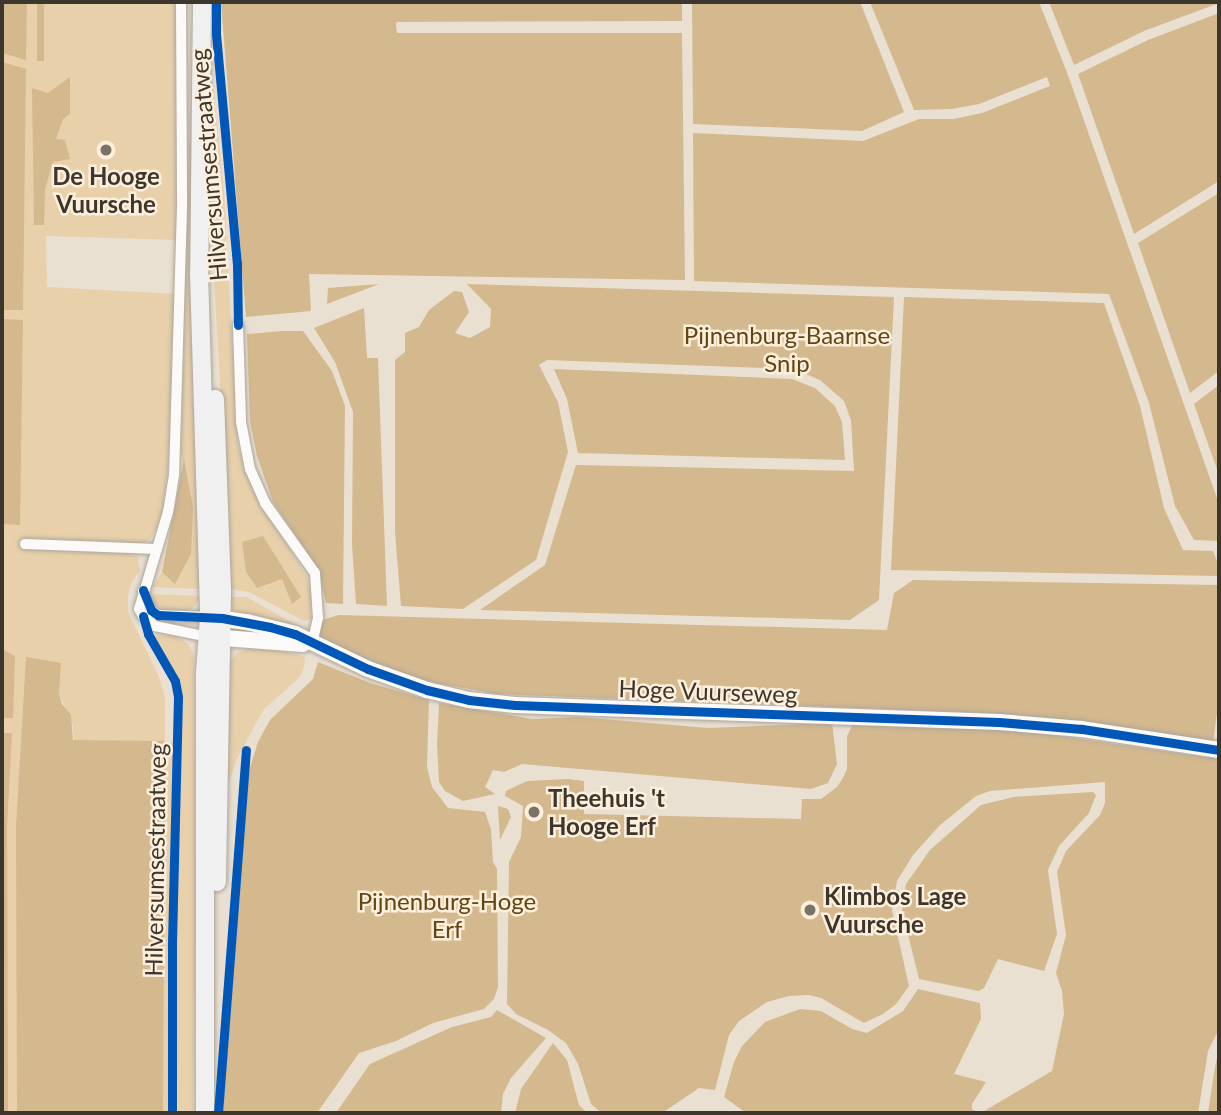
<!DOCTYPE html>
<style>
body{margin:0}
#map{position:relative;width:1221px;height:1115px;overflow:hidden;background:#e9e0d2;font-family:Lato,sans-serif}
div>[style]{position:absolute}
.green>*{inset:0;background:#e8d0aa}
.forest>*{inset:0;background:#d4b88e;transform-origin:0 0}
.roads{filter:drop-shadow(0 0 2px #aca59a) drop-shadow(0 0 2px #aca59a)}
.street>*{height:10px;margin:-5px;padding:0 5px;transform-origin:5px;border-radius:5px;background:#fcfaf8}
.secondary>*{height:16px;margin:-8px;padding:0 8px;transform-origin:8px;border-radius:8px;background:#fcfaf8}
.primary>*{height:18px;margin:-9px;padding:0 9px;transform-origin:9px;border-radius:9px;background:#f0f0f1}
.cycleway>*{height:9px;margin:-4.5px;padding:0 4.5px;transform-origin:4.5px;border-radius:4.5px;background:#0057b8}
.dots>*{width:19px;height:19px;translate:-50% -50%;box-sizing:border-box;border:4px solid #fdefdc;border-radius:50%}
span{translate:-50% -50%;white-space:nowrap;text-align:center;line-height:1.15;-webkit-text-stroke:5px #fdefdc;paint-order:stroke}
.street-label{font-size:24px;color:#3d362d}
.poi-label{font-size:24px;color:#3d362d;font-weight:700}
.left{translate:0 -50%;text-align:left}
.park-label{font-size:24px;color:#634511}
.frame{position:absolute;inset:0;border:4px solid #3d362d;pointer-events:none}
</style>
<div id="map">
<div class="green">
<div style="clip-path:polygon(evenodd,2px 2px,179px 2px,178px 240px,46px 236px,47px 287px,176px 294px,173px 431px,161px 520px,150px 539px,142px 545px,52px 540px,51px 550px,129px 550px,138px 558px,140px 571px,132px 581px,128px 595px,128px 612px,160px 679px,165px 698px,165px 741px,77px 741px,177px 743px,175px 680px,152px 635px,176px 636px,188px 644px,194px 655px,196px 915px,193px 1113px,178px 1113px,176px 950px,169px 1113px,2px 1113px,2px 2px,61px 663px,59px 693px,73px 726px,74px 740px,55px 740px,61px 663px)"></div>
<div style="clip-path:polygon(206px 23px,224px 191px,238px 447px,260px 502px,307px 577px,312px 598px,311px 619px,304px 621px,249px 592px,225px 588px,227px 507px,206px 135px)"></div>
<div style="clip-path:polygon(194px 133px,201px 589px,152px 587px,162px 572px,176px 583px,193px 507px,181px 453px,189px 141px)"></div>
<div style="clip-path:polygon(153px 594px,202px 596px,193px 608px,173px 614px,155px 604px,152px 601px)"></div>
<div style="clip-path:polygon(226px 597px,246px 597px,297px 625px,300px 630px,233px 610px)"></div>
<div style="clip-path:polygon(254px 647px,271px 648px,305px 657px,304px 667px,299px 678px,263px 710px,237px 759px,227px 787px,228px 664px,237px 653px)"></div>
</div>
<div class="forest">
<div style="clip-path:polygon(2px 2px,27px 2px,26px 60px,2px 53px)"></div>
<div style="left:37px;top:2px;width:7px;height:59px"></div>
<div style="clip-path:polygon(221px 2px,682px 2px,682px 21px,397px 22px,396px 25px,397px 33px,682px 33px,685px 280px,309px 274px,311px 311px,246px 317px)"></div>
<div style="clip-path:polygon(692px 2px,860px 2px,904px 112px,862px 131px,693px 124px)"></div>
<div style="clip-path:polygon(870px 2px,1039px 2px,1068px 75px,1219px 504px,1219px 541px,1194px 540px,1175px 506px,1149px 403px,1109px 294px,694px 281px,693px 133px,863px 141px,919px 119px,953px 119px,982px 113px,1050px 86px,1047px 77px,979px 104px,952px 109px,914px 110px)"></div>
<div style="clip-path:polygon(1049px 2px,1219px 2px,1219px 3px,1144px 31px,1074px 65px)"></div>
<div style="clip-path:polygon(1219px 13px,1219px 181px,1134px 234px,1078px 74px,1148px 40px)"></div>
<div style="clip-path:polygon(2px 62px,26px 69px,23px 310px,2px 310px)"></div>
<div style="clip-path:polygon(70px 77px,70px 114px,63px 119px,56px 139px,65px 140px,70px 159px,53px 162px,45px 189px,44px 225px,34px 225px,32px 88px,48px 93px)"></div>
<div style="clip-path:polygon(1219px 193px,1219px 371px,1190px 393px,1138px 243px)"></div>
<div style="clip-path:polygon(379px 284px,327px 304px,328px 288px)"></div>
<div style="clip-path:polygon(467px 284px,894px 297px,879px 600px,850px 620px,480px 610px,545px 565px,576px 465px,854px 471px,851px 420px,844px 401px,820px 380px,794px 369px,547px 360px,539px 365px,558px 402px,568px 452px,536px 560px,463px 609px,401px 606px,395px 532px,395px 360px,405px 352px,405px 333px,419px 327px,429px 310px,454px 291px,462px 292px,469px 312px,455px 333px,470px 338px,490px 327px,491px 309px)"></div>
<div style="clip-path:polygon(904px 297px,1104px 303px,1140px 406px,1164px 508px,1183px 550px,1213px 551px,1219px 566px,1219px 576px,891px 570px)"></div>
<div style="clip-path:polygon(364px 308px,367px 358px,378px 358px,387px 606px,356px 604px,352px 545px,353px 412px,335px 362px,314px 328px)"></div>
<div style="clip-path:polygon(2px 319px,23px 320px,20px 525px,2px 524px)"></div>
<div style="clip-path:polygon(282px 331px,303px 331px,332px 371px,345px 406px,343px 604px,326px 603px,318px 569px,273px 502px,257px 456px,250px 421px,247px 334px)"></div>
<div style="clip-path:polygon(554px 369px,792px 379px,815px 388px,835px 406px,842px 422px,845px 460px,578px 453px,567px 399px)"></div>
<div style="clip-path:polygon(1219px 385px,1219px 475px,1194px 404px)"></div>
<div style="clip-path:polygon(184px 459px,193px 507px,191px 554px,175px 584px,162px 572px)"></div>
<div style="clip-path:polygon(263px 536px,301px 597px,292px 604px,282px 579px,257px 588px,246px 572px,242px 542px)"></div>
<div style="clip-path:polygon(913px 580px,1219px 585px,1219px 697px,1213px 744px,1047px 718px,986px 713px,497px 694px,419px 680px,360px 659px,317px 638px,322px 620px,339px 615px,887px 630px,894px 593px)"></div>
<div style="clip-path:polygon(2px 649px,15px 656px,13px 718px,2px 718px)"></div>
<div style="clip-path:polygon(26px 657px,61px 663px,59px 693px,62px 704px,71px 715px,73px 740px,165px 741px,163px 1113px,17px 1113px,16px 827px)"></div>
<div style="clip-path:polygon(318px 662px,370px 683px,429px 700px,427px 767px,432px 787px,448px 808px,485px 812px,491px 829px,493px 862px,497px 869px,498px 987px,494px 999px,484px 1009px,433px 1023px,396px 1041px,359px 1053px,317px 1113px,223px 1113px,234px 870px,247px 777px,258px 742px,270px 720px,313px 679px)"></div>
<div style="clip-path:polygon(439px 703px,532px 719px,579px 717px,708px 728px,832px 723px,837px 764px,828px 783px,811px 789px,522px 764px,504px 772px,493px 770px,485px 787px,495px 794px,463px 801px,445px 791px,439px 782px,437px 745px)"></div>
<div style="clip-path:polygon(853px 724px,970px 727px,1039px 733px,1219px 759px,1219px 1029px,1208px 1051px,1198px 1113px,981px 1113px,1052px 1071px,1064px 1014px,1062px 991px,1056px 973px,1066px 935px,1057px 872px,1066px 851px,1100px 815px,1105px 803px,1105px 782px,990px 791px,976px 796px,939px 826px,913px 855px,897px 881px,892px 910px,909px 986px,896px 1004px,883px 1014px,864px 1023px,821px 998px,809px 995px,789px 996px,767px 1002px,739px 1021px,729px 1035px,715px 1090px,699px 1088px,662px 1113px,608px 1113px,599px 1111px,591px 1104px,578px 1064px,566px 1043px,548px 1030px,516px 1014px,507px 1004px,509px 862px,521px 837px,523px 806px,505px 796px,506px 791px,527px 781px,568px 779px,584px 781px,584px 814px,801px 819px,802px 799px,821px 799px,837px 787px,843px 778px,847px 769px,847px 736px)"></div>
<div style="clip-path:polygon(2px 733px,12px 733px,7px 826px,8px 1113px,2px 1113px)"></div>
<div style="clip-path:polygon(1093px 792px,1096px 795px,1089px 813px,1059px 846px,1048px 870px,1057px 934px,1044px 971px,998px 959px,984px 988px,979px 991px,919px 979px,902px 910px,906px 884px,930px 850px,981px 805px,1014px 797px)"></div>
<div style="clip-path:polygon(498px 806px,508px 809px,511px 817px,500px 840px)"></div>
<div style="clip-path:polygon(918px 989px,980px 1003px,981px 1019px,954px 1074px,986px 1082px,972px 1104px,972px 1109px,979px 1113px,746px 1113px,724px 1097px,734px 1062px,742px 1046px,765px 1022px,800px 1009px,821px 1011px,852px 1029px,867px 1033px,903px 1011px)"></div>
<div style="clip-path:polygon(497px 1010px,546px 1038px,511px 1078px,503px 1094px,501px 1113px,336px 1113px,370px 1064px,452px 1027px,491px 1017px)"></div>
<div style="clip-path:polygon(553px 1043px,567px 1060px,579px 1105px,587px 1113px,515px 1113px,521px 1089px)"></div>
<div style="clip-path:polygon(1219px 1049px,1219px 1113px,1208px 1113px,1215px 1067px)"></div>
</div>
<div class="roads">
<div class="street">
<div style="left:181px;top:2px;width:205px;rotate:89.7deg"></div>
<div style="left:182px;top:207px;width:268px;rotate:91.7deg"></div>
<div style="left:174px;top:475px;width:37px;rotate:99deg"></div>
<div style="left:168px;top:512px;width:101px;rotate:106.6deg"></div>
<div style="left:139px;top:609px;width:8px;rotate:60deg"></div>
<div style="left:143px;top:616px;width:16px;rotate:40deg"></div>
<div style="left:155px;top:626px;width:54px;rotate:11.7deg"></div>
<div style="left:238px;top:325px;width:97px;rotate:88.2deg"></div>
<div style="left:241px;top:422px;width:48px;rotate:79.2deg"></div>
<div style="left:250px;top:469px;width:37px;rotate:66deg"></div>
<div style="left:265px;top:503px;width:86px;rotate:54.5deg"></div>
<div style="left:315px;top:573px;width:45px;rotate:86.2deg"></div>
<div style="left:318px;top:618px;width:28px;rotate:103deg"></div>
<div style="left:25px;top:544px;width:132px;rotate:2.2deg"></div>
<div style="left:143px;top:591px;width:21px;rotate:67deg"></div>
<div style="left:151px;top:610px;width:9px;rotate:36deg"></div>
<div style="left:158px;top:615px;width:51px;rotate:2.2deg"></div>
</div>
<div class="secondary">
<div style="left:210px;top:617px;width:37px;rotate:8deg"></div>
<div style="left:247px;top:622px;width:49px;rotate:14deg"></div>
<div style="left:295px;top:634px;width:81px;rotate:25.6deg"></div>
<div style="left:368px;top:669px;width:63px;rotate:19.6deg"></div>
<div style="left:427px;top:690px;width:43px;rotate:13.4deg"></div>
<div style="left:469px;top:700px;width:46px;rotate:6.2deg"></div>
<div style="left:515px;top:705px;width:484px;rotate:2deg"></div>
<div style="left:999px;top:722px;width:83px;rotate:4.8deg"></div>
<div style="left:1082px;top:729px;width:139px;rotate:8.7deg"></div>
<div style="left:210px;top:637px;width:93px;rotate:4.3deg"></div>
</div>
<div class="primary">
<div style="left:202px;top:2px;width:271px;rotate:90.6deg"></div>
<div style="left:199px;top:273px;width:344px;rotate:88.3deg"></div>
<div style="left:209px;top:617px;width:56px;rotate:94.1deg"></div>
<div style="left:205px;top:673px;width:440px;rotate:90deg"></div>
<div style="left:215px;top:399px;width:192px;rotate:87.9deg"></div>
<div style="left:222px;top:591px;width:291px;rotate:91deg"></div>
</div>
</div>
<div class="cycleway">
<div style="left:216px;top:2px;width:32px;rotate:90deg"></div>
<div style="left:216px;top:34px;width:230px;rotate:84.8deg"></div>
<div style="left:237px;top:263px;width:62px;rotate:89.1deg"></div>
<div style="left:143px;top:590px;width:22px;rotate:68deg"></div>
<div style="left:151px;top:610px;width:9px;rotate:36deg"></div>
<div style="left:158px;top:615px;width:64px;rotate:2.7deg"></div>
<div style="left:222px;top:618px;width:49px;rotate:10.6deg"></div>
<div style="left:270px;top:627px;width:26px;rotate:16deg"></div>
<div style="left:295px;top:634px;width:81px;rotate:25.6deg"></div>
<div style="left:368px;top:669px;width:63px;rotate:19.6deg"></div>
<div style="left:427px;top:690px;width:43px;rotate:13.4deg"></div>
<div style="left:469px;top:700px;width:46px;rotate:6.2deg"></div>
<div style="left:515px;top:705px;width:484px;rotate:2deg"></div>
<div style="left:999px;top:722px;width:83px;rotate:4.8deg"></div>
<div style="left:1082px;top:729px;width:139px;rotate:8.7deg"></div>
<div style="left:143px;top:616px;width:19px;rotate:74deg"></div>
<div style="left:148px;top:634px;width:54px;rotate:60.1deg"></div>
<div style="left:175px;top:681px;width:16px;rotate:79deg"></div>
<div style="left:178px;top:697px;width:248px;rotate:91.4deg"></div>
<div style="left:172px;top:945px;width:168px;rotate:90deg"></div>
<div style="left:218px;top:1113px;width:364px;rotate:-85.6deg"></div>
</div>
<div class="dots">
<div style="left:106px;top:150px;background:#797267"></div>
<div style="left:534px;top:812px;background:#797267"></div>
<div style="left:810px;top:910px;background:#797267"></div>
</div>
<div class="street-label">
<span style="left:208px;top:165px;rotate:-95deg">Hilversumsestraatweg</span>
<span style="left:708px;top:691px;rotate:2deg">Hoge Vuurseweg</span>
<span style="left:155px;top:860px;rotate:-89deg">Hilversumsestraatweg</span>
</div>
<div class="poi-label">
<span style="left:106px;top:190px">De Hooge<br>Vuursche</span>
<span class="left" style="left:548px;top:812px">Theehuis 't<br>Hooge Erf</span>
<span class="left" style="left:824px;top:910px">Klimbos Lage<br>Vuursche</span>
</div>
<div class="park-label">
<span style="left:787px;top:349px">Pijnenburg-Baarnse<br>Snip</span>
<span style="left:447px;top:915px">Pijnenburg-Hoge<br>Erf</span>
</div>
<div class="frame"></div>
</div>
